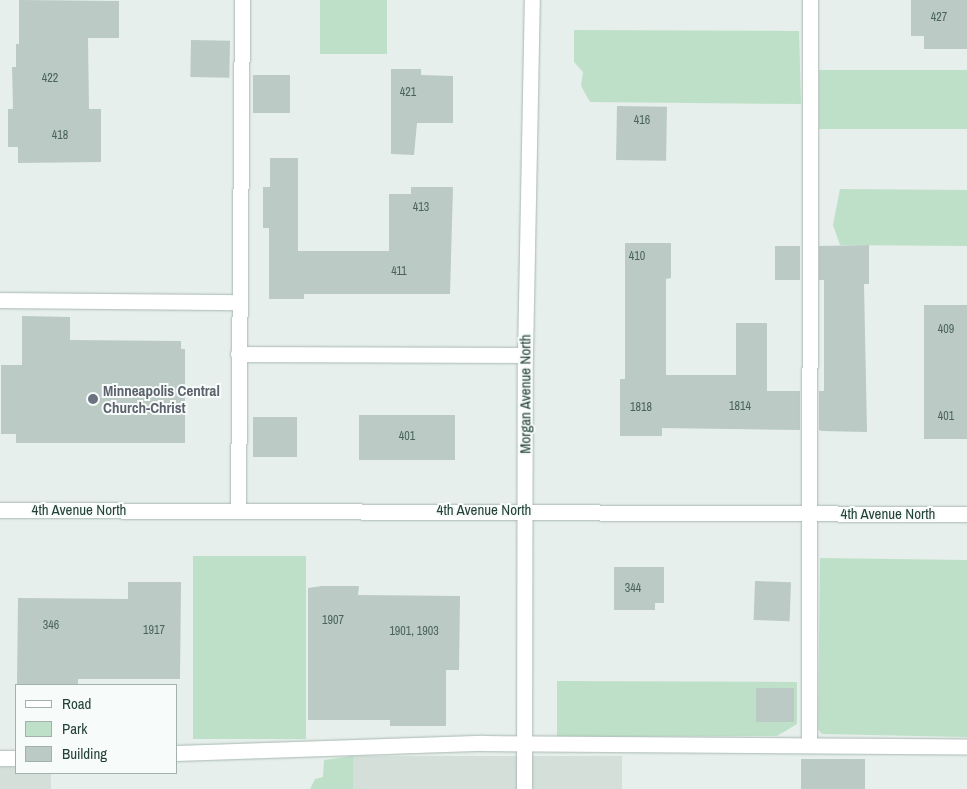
<!DOCTYPE html>
<style>
body{margin:0}
#map{position:relative;width:967px;height:789px;overflow:hidden;background:#e6efeb;font-family:"Archivo Narrow",sans-serif}
div>[style]{position:absolute}
.built>*{inset:0;background:#d4dfda;transform-origin:0 0}
.green>*{inset:0;background:#bfe0c8;transform-origin:0 0}
.building>*{inset:0;background:#bbcac4;transform-origin:0 0}
.roads{filter:drop-shadow(0 0 1px #a8b8b2) drop-shadow(0 0 1px #a8b8b2)}
.lane>*{height:15px;margin:-7.5px;padding:0 7.5px;transform-origin:7.5px;border-radius:7.5px;background:#fff}
.street>*{height:15px;margin:-7.5px;padding:0 7.5px;transform-origin:7.5px;border-radius:7.5px;background:#fff}
.dots>*{width:14px;height:14px;translate:-50% -50%;box-sizing:border-box;border:2px solid #f7fbf9;border-radius:50%}
span{translate:-50% -50%;white-space:nowrap;text-align:center;line-height:1.15;-webkit-text-stroke:4px #f7fbf9;paint-order:stroke}
.number-label{font-size:12px;color:#4a645c}
.number-label span{-webkit-text-stroke-width:0}
.worship-label{font-size:15px;color:#5b616d;font-weight:700}
.left{translate:0 -50%;text-align:left}
.street-label{font-size:15px;color:#24423a}
.legend{position:absolute;left:15px;top:684px;width:162px;height:90px;box-sizing:border-box;background:#f7fbf9;border:1px solid #a3b1ad;margin:0;padding:6px 9px;list-style:none;font-size:15px;color:#24423a}
.legend li{display:flex;align-items:center;gap:10px;height:25px}
.legend b{width:25px;border:1px solid #a3b1ad}
</style>
<div id="map">
<div class="built">
<div style="left:353px;top:756px;width:269px;height:33px"></div>
<div style="clip-path:polygon(0 767px,16px 767px,16px 773px,51px 773px,51px 789px,0 789px)"></div>
</div>
<div class="green">
<div style="left:320px;top:0;width:67px;height:54px"></div>
<div style="clip-path:polygon(574px 30px,799px 31px,801px 104px,590px 102px,581px 86px,583px 72px,574px 62px)"></div>
<div style="left:967px;top:70px;width:59px;height:148px;rotate:90deg"></div>
<div style="clip-path:polygon(840px 189px,967px 190px,967px 246px,840px 245px,833px 225px)"></div>
<div style="left:193px;top:556px;width:113px;height:183px"></div>
<div style="clip-path:polygon(820px 558px,967px 560px,967px 737px,822px 734px,818px 729px)"></div>
<div style="clip-path:polygon(557px 681px,797px 682px,797px 724px,777px 736px,557px 737px)"></div>
<div style="clip-path:polygon(353px 756px,353px 789px,310px 789px,315px 779px,323px 777px,324px 760px)"></div>
</div>
<div class="building">
<div style="clip-path:polygon(19px 0,119px 1px,119px 38px,88px 38px,89px 109px,101px 109px,101px 162px,18px 163px,18px 147px,8px 147px,8px 109px,13px 109px,12px 67px,16px 67px,16px 44px,19px 44px)"></div>
<div style="clip-path:polygon(911px 0,967px 0,967px 49px,924px 49px,924px 36px,911px 36px)"></div>
<div style="left:191px;top:40px;width:39px;height:37px;rotate:1deg"></div>
<div style="clip-path:polygon(391px 69px,421px 69px,421px 75px,453px 76px,453px 123px,417px 123px,414px 155px,391px 154px)"></div>
<div style="left:253px;top:75px;width:37px;height:38px"></div>
<div style="left:617px;top:106px;width:50px;height:54px;rotate:1deg"></div>
<div style="clip-path:polygon(270px 158px,298px 158px,298px 251px,389px 251px,389px 194px,411px 194px,411px 187px,453px 187px,450px 294px,304px 294px,304px 299px,269px 299px,269px 228px,263px 228px,263px 187px,270px 187px)"></div>
<div style="clip-path:polygon(625px 243px,671px 243px,671px 278px,666px 279px,666px 375px,736px 375px,736px 323px,767px 323px,767px 391px,800px 391px,800px 430px,662px 428px,662px 436px,620px 436px,620px 379px,625px 379px)"></div>
<div style="clip-path:polygon(869px 245px,869px 284px,864px 284px,867px 432px,822px 431px,819px 430px,819px 391px,824px 391px,824px 280px,819px 280px,819px 246px)"></div>
<div style="left:775px;top:246px;width:25px;height:34px"></div>
<div style="left:924px;top:305px;width:43px;height:134px"></div>
<div style="clip-path:polygon(22px 316px,70px 317px,70px 340px,181px 341px,181px 349px,185px 349px,185px 443px,16px 443px,16px 434px,1px 434px,1px 365px,22px 365px)"></div>
<div style="left:359px;top:415px;width:96px;height:45px"></div>
<div style="left:297px;top:417px;width:40px;height:44px;rotate:90deg"></div>
<div style="clip-path:polygon(614px 567px,664px 567px,664px 603px,655px 603px,655px 610px,614px 610px)"></div>
<div style="left:755px;top:581px;width:36px;height:39px;rotate:2deg"></div>
<div style="clip-path:polygon(128px 582px,181px 582px,180px 679px,78px 679px,78px 685px,17px 685px,18px 598px,128px 599px)"></div>
<div style="clip-path:polygon(322px 586px,359px 586px,358px 595px,460px 596px,459px 670px,446px 670px,446px 726px,390px 726px,390px 720px,308px 720px,308px 588px)"></div>
<div style="left:756px;top:688px;width:38px;height:34px"></div>
<div style="left:801px;top:759px;width:64px;height:30px"></div>
</div>
<div class="roads">
<div class="lane">
<div style="left:0;top:300px;width:239px;rotate:0.5deg"></div>
<div style="left:238px;top:354px;width:287px;rotate:0.2deg"></div>
<div style="left:238px;top:509px;width:509px;rotate:-89.55deg"></div>
<div style="left:809px;top:745px;width:745px;rotate:-89.92deg"></div>
<div style="left:176px;top:753px;width:307px;rotate:-1.9deg"></div>
<div style="left:483px;top:743px;width:484px;rotate:0.4deg"></div>
<div style="left:0;top:758px;width:16px"></div>
</div>
<div class="street">
<div style="left:0;top:510px;width:967px;rotate:0.24deg"></div>
<div style="left:524px;top:789px;width:434px;rotate:-89.9deg"></div>
<div style="left:525px;top:355px;width:355px;rotate:-88.9deg"></div>
</div>
</div>
<div class="dots">
<div style="left:93px;top:399px;background:#6b7280"></div>
</div>
<div class="number-label">
<span style="left:939px;top:18px">427</span>
<span style="left:50px;top:79px">422</span>
<span style="left:408px;top:93px">421</span>
<span style="left:642px;top:121px">416</span>
<span style="left:60px;top:136px">418</span>
<span style="left:421px;top:208px">413</span>
<span style="left:637px;top:257px">410</span>
<span style="left:399px;top:272px">411</span>
<span style="left:946px;top:330px">409</span>
<span style="left:740px;top:407px">1814</span>
<span style="left:641px;top:408px">1818</span>
<span style="left:946px;top:417px">401</span>
<span style="left:407px;top:437px">401</span>
<span style="left:633px;top:589px">344</span>
<span style="left:333px;top:621px">1907</span>
<span style="left:51px;top:626px">346</span>
<span style="left:154px;top:631px">1917</span>
<span style="left:414px;top:632px">1901, 1903</span>
</div>
<div class="worship-label">
<span class="left" style="left:103px;top:399px">Minneapolis Central<br>Church-Christ</span>
</div>
<div class="street-label">
<span style="left:525px;top:394px;rotate:-90deg">Morgan Avenue North</span>
<span style="left:79px;top:510px">4th Avenue North</span>
<span style="left:484px;top:510px">4th Avenue North</span>
<span style="left:888px;top:514px">4th Avenue North</span>
</div>
<ul class="legend">
<li><b style="height:6px;background:#fff"></b>Road</li>
<li><b style="height:14px;background:#bfe0c8"></b>Park</li>
<li><b style="height:14px;background:#bbcac4"></b>Building</li>
</ul>
</div>
